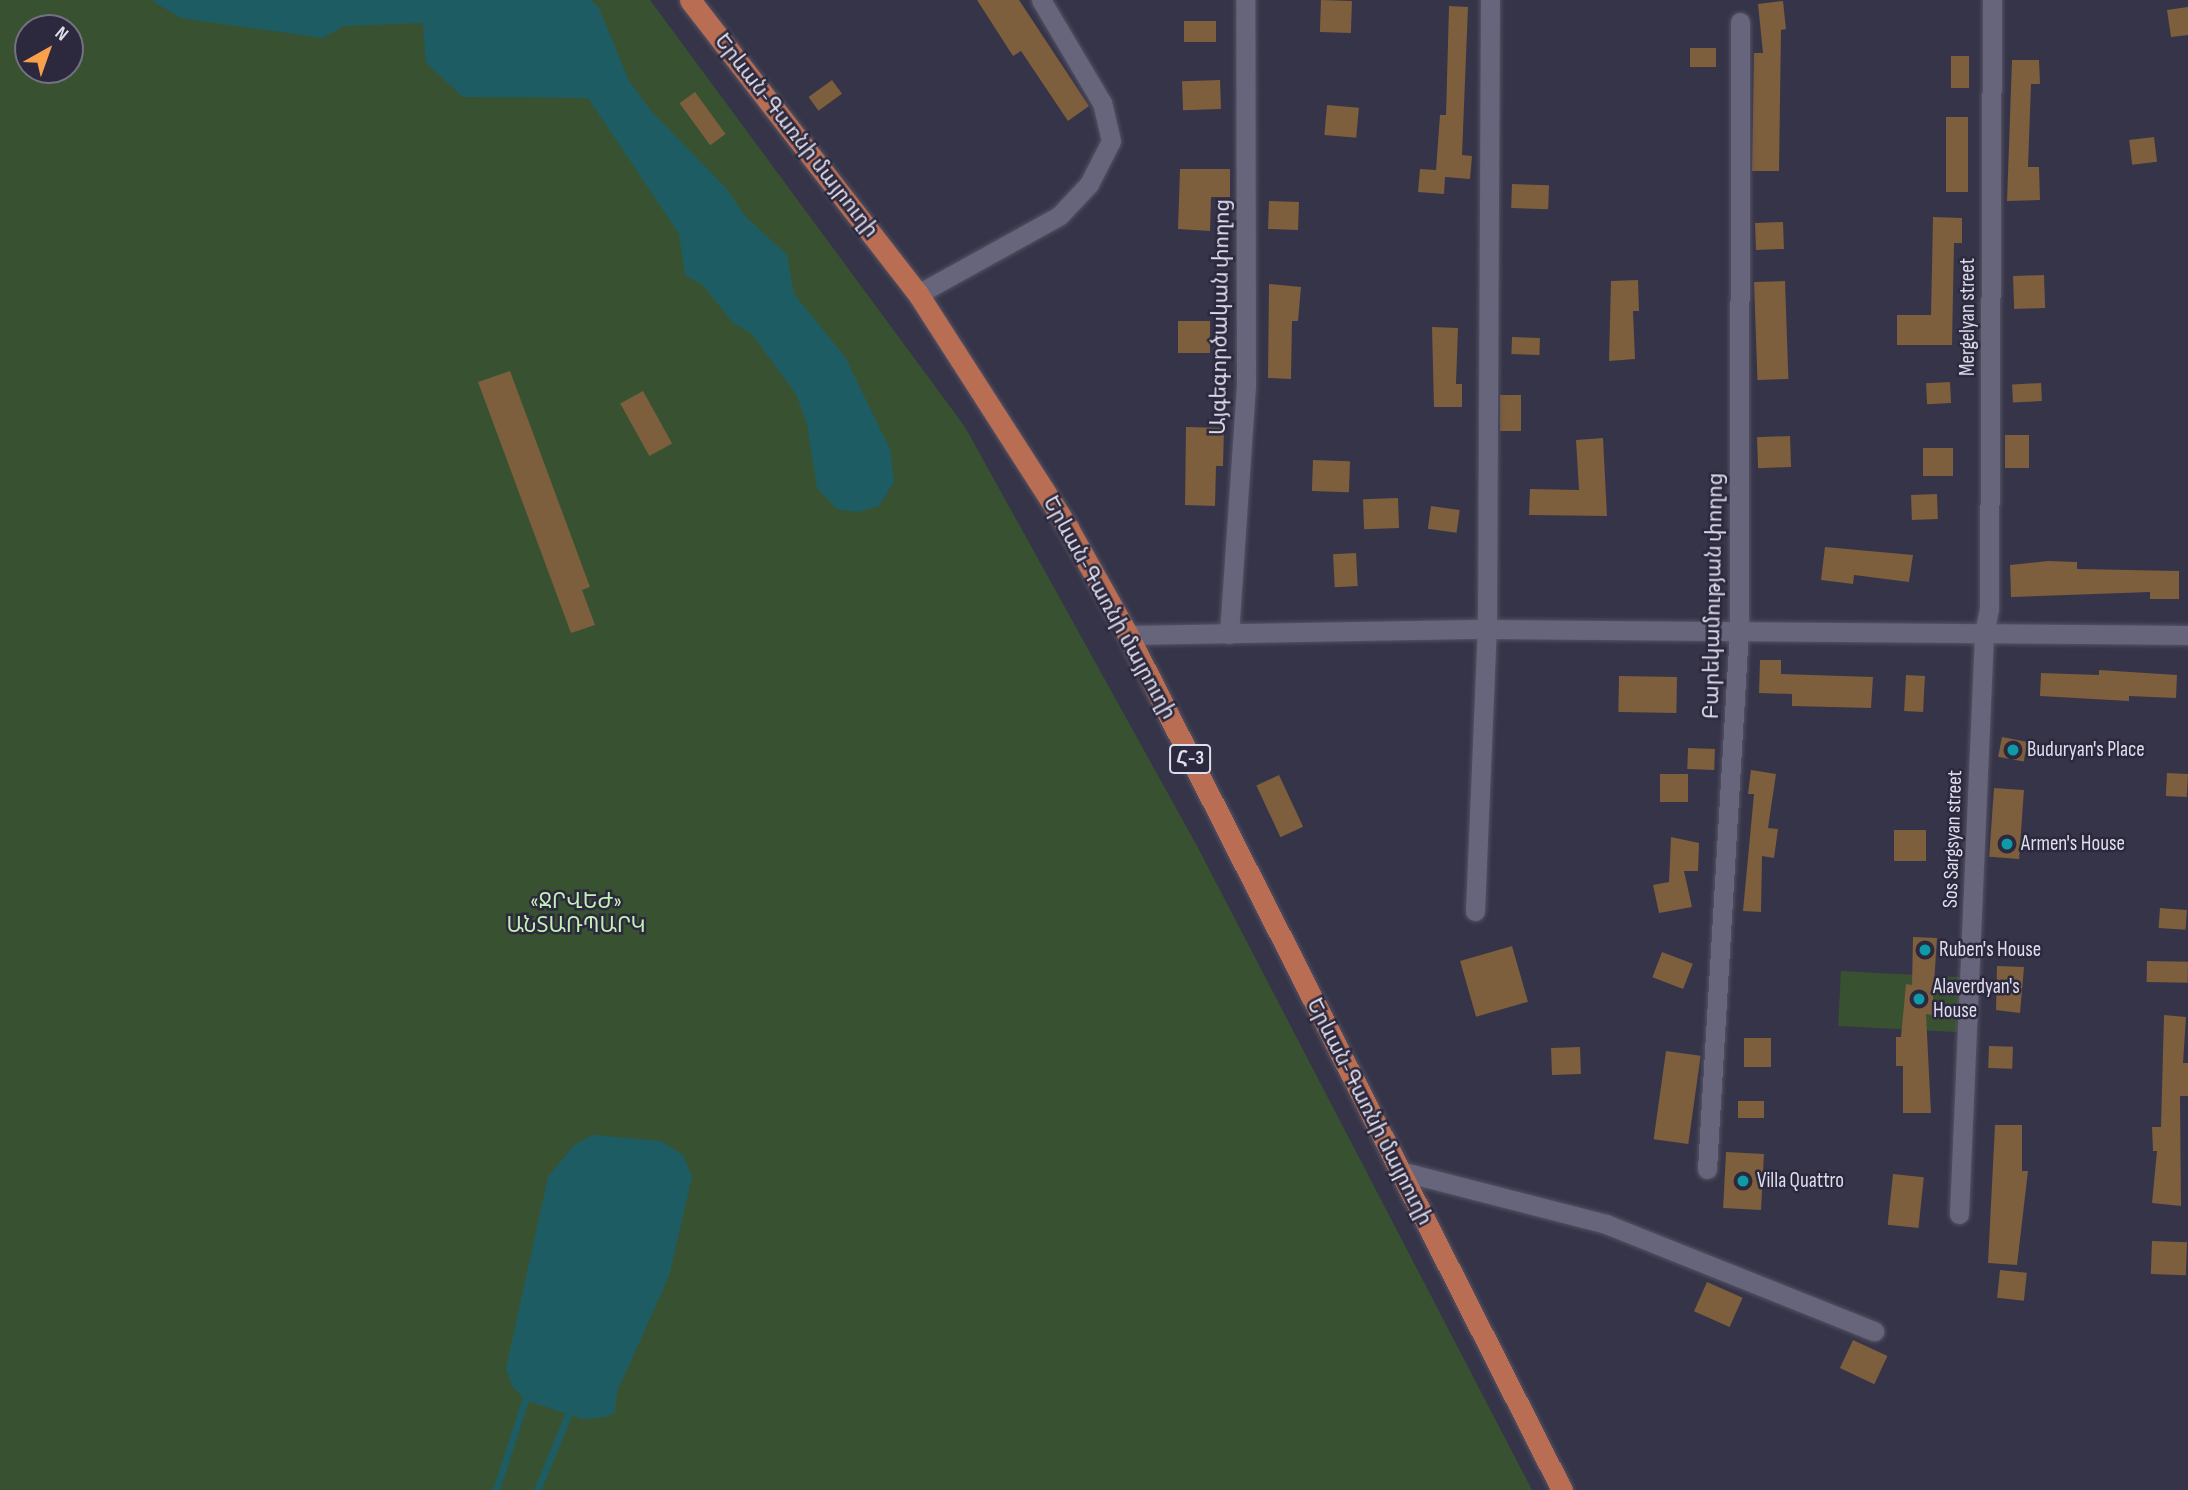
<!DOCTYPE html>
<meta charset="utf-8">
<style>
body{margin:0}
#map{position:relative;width:2188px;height:1490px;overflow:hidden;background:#363448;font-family:"Sofia Sans Condensed","Noto Sans Armenian",sans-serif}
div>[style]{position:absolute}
.green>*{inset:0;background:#385231;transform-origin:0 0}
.water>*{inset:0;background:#1e5c64}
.stream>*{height:7px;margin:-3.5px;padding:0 3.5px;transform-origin:3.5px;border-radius:3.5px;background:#1e5c64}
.building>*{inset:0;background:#7d5e3d;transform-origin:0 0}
.roads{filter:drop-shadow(0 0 2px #545263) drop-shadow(0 0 2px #545263)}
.minor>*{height:19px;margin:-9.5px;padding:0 9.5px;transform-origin:9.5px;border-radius:9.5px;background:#67657c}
.primary>*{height:21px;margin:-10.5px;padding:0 10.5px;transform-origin:10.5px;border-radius:10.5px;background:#b96e54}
.dots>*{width:19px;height:19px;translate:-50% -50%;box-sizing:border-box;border:4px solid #2c293e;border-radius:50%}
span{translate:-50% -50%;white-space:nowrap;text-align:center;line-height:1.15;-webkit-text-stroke:5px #2c293e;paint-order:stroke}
.shield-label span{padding:2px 5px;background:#2c293e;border:2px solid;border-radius:5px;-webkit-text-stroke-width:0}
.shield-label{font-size:19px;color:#dfdeec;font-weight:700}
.street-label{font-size:21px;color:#dfdeec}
.poi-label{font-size:21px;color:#dfdeec}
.left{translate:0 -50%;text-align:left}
.park-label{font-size:21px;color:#c3f1b5}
.north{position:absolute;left:14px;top:14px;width:70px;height:70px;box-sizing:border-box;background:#2c293e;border:2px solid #747184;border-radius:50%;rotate:40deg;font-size:19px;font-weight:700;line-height:28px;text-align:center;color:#dfdeec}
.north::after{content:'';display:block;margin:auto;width:24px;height:32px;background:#f9a04c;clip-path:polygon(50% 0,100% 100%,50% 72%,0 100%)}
</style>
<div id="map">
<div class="green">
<div style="clip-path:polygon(evenodd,0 0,650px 0,965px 427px,1197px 846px,1532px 1490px,0 1490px,0 0,28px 28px,70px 28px,70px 70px,28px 70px,28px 28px)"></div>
<div style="left:1841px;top:971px;width:123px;height:55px;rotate:3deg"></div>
</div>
<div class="water">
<div style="clip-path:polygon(151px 0,590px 0,598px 6px,629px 81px,652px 112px,726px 188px,745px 216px,787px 255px,794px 294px,845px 357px,890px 449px,894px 482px,879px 506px,858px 512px,837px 509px,817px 488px,807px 424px,796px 394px,752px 334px,732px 322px,703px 285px,685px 275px,679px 234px,588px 98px,463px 97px,426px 63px,423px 23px,344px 26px,322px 38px,181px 18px)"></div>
<div style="clip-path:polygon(593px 1135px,661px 1141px,683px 1155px,692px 1177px,669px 1276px,617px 1392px,615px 1412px,606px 1417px,583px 1419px,525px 1400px,512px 1386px,506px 1368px,548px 1177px,574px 1145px)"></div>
</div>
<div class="stream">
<div style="left:496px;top:1490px;width:95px;rotate:-72.1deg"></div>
<div style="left:537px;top:1490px;width:81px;rotate:-67.5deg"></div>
</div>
<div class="building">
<div style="clip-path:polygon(977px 0,1019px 0,1089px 106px,1068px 121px,1021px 51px,1013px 56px)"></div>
<div style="left:1321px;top:0;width:31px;height:32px;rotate:2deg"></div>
<div style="clip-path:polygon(1783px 1px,1786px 29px,1781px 30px,1779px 171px,1752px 171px,1754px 53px,1763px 53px,1758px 4px)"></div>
<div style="clip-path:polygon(1449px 6px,1468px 7px,1462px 155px,1472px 156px,1470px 179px,1445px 177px,1444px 194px,1418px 192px,1420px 169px,1436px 170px,1440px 115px,1446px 115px)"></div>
<div style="clip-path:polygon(2188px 7px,2188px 35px,2171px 37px,2167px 10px)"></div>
<div style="left:1184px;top:21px;width:32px;height:21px"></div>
<div style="left:1690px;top:48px;width:26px;height:19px"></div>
<div style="left:1951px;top:56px;width:18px;height:32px"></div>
<div style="clip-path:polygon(2012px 60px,2039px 60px,2040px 84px,2031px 84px,2028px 167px,2039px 167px,2040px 200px,2007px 201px)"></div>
<div style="left:832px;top:80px;width:17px;height:29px;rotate:54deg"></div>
<div style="left:1220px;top:80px;width:29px;height:38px;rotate:88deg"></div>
<div style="left:695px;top:92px;width:52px;height:19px;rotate:54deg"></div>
<div style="left:1327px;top:105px;width:32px;height:30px;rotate:5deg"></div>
<div style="left:1946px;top:117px;width:22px;height:75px"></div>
<div style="left:2154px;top:137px;width:25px;height:25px;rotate:83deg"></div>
<div style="clip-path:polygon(1180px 169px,1230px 169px,1230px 197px,1211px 197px,1210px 231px,1178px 229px)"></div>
<div style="left:1512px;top:184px;width:37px;height:24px;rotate:2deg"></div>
<div style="left:1269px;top:201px;width:30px;height:28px;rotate:2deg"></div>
<div style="clip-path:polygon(1933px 217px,1962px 218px,1962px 243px,1954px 243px,1952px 345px,1897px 345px,1897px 315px,1931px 315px)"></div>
<div style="left:1783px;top:222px;width:27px;height:28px;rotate:88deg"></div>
<div style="left:2044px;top:275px;width:33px;height:31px;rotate:88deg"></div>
<div style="clip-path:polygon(1638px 280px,1639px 311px,1633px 311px,1635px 359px,1609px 361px,1611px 281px)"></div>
<div style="left:1785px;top:281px;width:98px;height:31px;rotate:88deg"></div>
<div style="clip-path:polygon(1269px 284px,1301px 287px,1298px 321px,1292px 321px,1291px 379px,1268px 378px)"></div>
<div style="left:1178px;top:321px;width:32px;height:32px"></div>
<div style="clip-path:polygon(1432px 327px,1458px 328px,1456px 384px,1462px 384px,1462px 407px,1434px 407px)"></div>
<div style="left:1512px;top:337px;width:28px;height:17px;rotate:2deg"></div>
<div style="clip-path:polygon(510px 371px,590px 587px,582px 590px,595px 625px,571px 633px,478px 382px)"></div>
<div style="left:1950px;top:382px;width:21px;height:24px;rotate:87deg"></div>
<div style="left:2041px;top:383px;width:18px;height:29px;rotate:87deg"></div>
<div style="left:643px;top:391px;width:60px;height:26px;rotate:61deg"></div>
<div style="left:1500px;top:395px;width:21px;height:36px"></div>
<div style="clip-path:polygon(1186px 427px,1224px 428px,1223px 466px,1216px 466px,1215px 506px,1185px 505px)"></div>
<div style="left:2005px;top:435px;width:24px;height:33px"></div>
<div style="left:1790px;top:436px;width:31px;height:33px;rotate:88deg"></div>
<div style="clip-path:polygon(1603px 438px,1607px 516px,1529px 515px,1530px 489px,1579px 490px,1576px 440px)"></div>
<div style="left:1923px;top:448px;width:30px;height:28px"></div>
<div style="left:1313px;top:460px;width:37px;height:31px;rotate:2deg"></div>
<div style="left:1937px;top:494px;width:25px;height:26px;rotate:88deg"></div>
<div style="left:1398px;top:498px;width:30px;height:35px;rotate:88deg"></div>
<div style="left:1431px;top:506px;width:29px;height:23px;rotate:8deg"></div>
<div style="clip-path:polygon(1825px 547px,1913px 555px,1909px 582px,1854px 575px,1853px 584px,1821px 580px)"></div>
<div style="left:1356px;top:553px;width:33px;height:23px;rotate:87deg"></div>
<div style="clip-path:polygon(2048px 561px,2077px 562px,2077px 569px,2179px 571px,2179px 599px,2150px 599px,2150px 592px,2011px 597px,2010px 565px)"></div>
<div style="clip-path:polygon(1760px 660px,1781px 660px,1781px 674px,1873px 677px,1871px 708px,1792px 706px,1792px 694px,1759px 693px)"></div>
<div style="clip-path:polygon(2099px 670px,2177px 675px,2176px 698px,2129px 696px,2129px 701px,2040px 696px,2041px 673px,2099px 675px)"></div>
<div style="left:1906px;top:675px;width:19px;height:36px;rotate:3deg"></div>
<div style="left:1619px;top:676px;width:58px;height:36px;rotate:1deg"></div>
<div style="left:2002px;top:737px;width:26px;height:20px;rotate:11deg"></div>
<div style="left:1688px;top:748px;width:27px;height:21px;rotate:2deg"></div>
<div style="clip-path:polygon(1751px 770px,1776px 774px,1768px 828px,1778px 829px,1774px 858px,1762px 856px,1761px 912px,1743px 911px,1754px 794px,1748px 794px)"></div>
<div style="left:2167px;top:773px;width:21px;height:23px;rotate:3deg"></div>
<div style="left:1660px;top:774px;width:28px;height:28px"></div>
<div style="left:1279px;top:775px;width:57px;height:25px;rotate:65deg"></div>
<div style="left:1994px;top:788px;width:30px;height:69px;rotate:4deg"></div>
<div style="left:1894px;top:830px;width:32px;height:31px"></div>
<div style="clip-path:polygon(1671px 837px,1699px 843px,1698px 871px,1684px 871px,1692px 907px,1659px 913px,1653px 885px,1669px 882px)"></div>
<div style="left:2160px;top:908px;width:27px;height:20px;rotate:4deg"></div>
<div style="clip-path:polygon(1913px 937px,1937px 938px,1932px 1015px,1926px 1014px,1931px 1113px,1903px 1113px,1903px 1066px,1896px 1066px,1896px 1037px,1901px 1037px,1906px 984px,1912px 985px)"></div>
<div style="left:1512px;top:946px;width:58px;height:54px;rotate:74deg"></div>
<div style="left:1662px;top:952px;width:33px;height:27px;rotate:21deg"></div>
<div style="left:2147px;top:961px;width:41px;height:21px;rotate:1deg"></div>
<div style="clip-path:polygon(1997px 966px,2024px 967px,2020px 1013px,1996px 1010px)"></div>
<div style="clip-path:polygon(2164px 1015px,2186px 1017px,2183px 1063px,2188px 1063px,2188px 1096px,2180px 1096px,2181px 1206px,2152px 1203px,2157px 1151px,2153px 1151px,2152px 1127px,2161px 1127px)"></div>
<div style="left:1744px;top:1038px;width:27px;height:29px"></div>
<div style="left:1989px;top:1046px;width:24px;height:22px;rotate:2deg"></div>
<div style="left:1580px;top:1047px;width:27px;height:29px;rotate:88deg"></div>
<div style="left:1666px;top:1051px;width:35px;height:89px;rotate:8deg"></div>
<div style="left:1738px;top:1101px;width:26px;height:17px"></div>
<div style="clip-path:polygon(1995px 1125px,2022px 1125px,2022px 1171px,2028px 1171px,2017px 1265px,1988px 1263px)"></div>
<div style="left:1726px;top:1152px;width:38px;height:56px;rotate:3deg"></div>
<div style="left:1893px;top:1174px;width:31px;height:51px;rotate:6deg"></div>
<div style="left:2152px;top:1241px;width:35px;height:33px;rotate:2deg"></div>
<div style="left:2000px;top:1270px;width:27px;height:28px;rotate:6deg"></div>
<div style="left:1707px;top:1282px;width:39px;height:32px;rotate:24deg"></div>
<div style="left:1853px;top:1340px;width:38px;height:31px;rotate:25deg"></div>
</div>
<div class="roads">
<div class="minor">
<div style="left:918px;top:294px;width:161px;rotate:-29deg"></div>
<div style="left:1059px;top:216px;width:44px;rotate:-46.8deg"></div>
<div style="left:1089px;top:184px;width:48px;rotate:-62.9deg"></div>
<div style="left:1111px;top:141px;width:39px;rotate:-103deg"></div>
<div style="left:1102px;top:103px;width:120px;rotate:-120.6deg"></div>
<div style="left:1229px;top:634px;width:249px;rotate:-86.1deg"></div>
<div style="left:1246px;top:386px;width:386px;rotate:-90.1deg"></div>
<div style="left:1128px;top:635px;width:359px;rotate:-1deg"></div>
<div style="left:1487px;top:629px;width:701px;rotate:0.49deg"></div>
<div style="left:1475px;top:911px;width:282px;rotate:-87.6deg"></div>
<div style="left:1487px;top:629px;width:629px;rotate:-89.73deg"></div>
<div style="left:1707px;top:1169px;width:539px;rotate:-86.6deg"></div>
<div style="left:1739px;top:631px;width:609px;rotate:-89.91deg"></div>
<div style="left:1400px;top:1171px;width:213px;rotate:14.4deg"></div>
<div style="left:1606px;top:1224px;width:289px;rotate:21.8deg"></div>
<div style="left:1959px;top:1214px;width:581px;rotate:-87.53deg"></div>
<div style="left:1984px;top:634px;width:25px;rotate:-79deg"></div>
<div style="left:1989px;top:609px;width:609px;rotate:-89.72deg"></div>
</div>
<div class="primary">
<div style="left:690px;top:0;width:372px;rotate:52.2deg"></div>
<div style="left:918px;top:294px;width:278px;rotate:57.3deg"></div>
<div style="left:1068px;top:528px;width:123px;rotate:60.7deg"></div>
<div style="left:1128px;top:635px;width:959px;rotate:63.09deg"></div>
</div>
</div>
<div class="dots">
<div style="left:2013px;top:750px;background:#0f9aa8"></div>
<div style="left:2007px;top:844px;background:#0f9aa8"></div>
<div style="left:1925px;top:950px;background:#0f9aa8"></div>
<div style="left:1919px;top:999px;background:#0f9aa8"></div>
<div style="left:1743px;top:1181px;background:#0f9aa8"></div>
</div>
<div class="shield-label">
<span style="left:1190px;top:759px">Հ-3</span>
</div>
<div class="street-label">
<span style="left:796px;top:136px;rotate:52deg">Երևան-Գառնի մայրուղի</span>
<span style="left:1221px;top:317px;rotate:-89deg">Այգեգործական փողոց</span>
<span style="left:1968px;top:317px;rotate:-90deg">Mergelyan street</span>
<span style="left:1714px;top:596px;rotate:-89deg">Բարեկամության փողոց</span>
<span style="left:1109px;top:608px;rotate:61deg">Երևան-Գառնի մայրուղի</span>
<span style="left:1953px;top:839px;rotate:-88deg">Sos Sargsyan street</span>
<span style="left:1369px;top:1112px;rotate:63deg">Երևան-Գառնի մայրուղի</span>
</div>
<div class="poi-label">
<span class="left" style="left:2027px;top:750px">Buduryan's Place</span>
<span class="left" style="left:2021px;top:844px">Armen's House</span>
<span class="left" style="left:1939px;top:950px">Ruben's House</span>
<span class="left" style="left:1933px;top:999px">Alaverdyan's<br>House</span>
<span class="left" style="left:1757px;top:1181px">Villa Quattro</span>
</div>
<div class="park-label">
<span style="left:576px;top:914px">«ՋՐՎԵԺ»<br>ԱՆՏԱՌՊԱՐԿ</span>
</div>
<div class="north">N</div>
</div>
